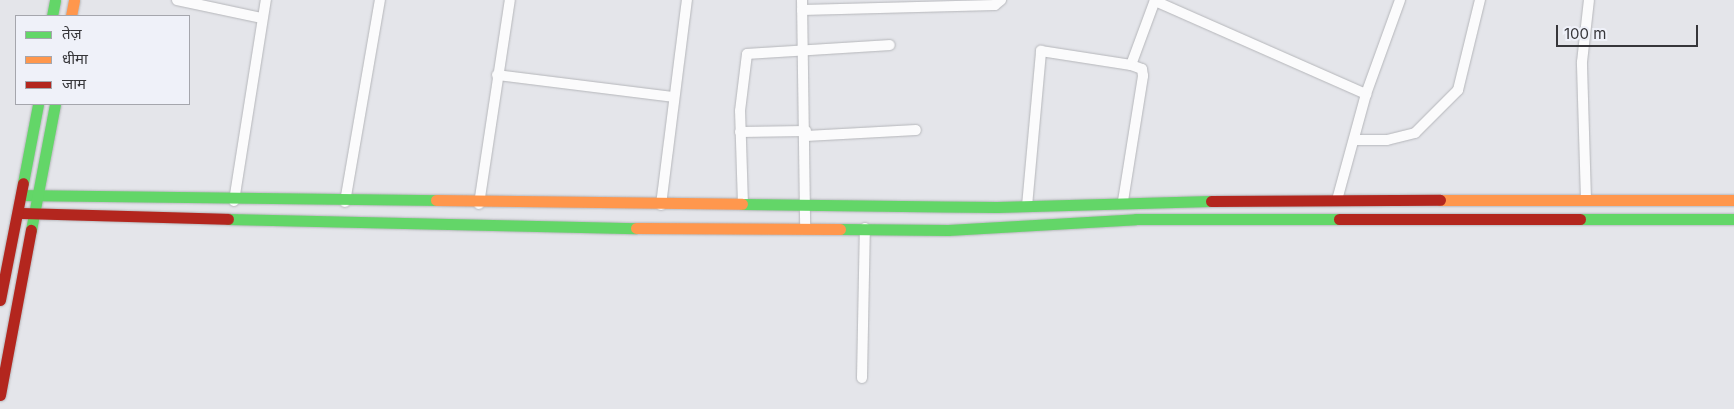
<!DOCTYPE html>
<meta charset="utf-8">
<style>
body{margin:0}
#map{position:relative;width:1734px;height:409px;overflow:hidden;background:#e4e5ea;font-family:Inter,"Noto Sans Devanagari",sans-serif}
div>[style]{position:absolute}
.roads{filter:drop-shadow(0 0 1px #b5b6ba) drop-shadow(0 0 1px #b5b6ba)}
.street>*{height:10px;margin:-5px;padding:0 5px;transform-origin:5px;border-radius:5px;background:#fbfbfc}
.fast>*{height:11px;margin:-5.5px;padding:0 5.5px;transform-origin:5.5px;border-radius:5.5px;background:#63d668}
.slow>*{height:11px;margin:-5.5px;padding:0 5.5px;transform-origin:5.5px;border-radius:5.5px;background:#ff974d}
.jam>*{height:11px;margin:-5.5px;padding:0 5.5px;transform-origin:5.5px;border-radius:5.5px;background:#b3261e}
span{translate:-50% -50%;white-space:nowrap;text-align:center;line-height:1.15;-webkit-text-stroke:4px #eff1f9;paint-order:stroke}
.legend{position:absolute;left:15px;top:15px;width:175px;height:90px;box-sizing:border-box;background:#eff1f9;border:1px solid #a5a6ad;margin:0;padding:6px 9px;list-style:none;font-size:15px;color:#36363a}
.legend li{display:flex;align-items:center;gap:10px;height:25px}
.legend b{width:25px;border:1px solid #a5a6ad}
.scale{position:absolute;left:1556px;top:25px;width:142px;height:22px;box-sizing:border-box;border:2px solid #36363a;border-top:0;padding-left:6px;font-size:15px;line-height:18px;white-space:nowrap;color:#36363a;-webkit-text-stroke:4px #eff1f9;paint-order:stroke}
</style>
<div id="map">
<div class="roads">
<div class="street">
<div style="left:177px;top:0;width:87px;rotate:12deg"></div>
<div style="left:802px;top:0;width:227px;rotate:89.2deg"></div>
<div style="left:1155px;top:1px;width:231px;rotate:23.8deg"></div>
<div style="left:802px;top:10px;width:193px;rotate:-1.5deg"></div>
<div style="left:995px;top:5px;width:8px;rotate:-40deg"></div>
<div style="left:497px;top:75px;width:178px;rotate:7.1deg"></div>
<div style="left:740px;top:132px;width:66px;rotate:-0.9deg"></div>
<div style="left:806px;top:136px;width:110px;rotate:-3.1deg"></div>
<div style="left:1355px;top:140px;width:32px"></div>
<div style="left:1387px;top:140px;width:29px;rotate:-14deg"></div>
<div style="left:1415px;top:133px;width:61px;rotate:-45deg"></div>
<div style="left:1458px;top:90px;width:93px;rotate:-76.3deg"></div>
<div style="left:1337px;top:200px;width:110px;rotate:-74.7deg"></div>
<div style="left:1366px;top:94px;width:100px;rotate:-70.1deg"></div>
<div style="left:1586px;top:200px;width:138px;rotate:-91.7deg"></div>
<div style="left:1582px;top:62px;width:62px;rotate:-83.6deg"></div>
<div style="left:234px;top:201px;width:204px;rotate:-81deg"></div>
<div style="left:1123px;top:201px;width:127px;rotate:-80.9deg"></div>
<div style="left:1143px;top:76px;width:7px;rotate:-98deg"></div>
<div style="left:1142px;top:69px;width:12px;rotate:-160deg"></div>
<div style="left:1131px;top:65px;width:69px;rotate:-69.7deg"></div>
<div style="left:345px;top:202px;width:205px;rotate:-80.2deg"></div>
<div style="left:479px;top:204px;width:206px;rotate:-81.4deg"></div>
<div style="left:661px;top:205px;width:207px;rotate:-82.8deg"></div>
<div style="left:743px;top:205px;width:94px;rotate:-91.8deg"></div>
<div style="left:740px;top:111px;width:57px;rotate:-83deg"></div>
<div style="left:747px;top:54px;width:143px;rotate:-3.6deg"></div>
<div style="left:1027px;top:206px;width:156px;rotate:-84.8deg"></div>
<div style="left:1041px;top:51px;width:91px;rotate:8.8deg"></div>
<div style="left:862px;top:378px;width:150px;rotate:-88.9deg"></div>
</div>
<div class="fast">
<div style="left:52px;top:16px;width:16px;rotate:-79deg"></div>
<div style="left:23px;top:183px;width:80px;rotate:-79.2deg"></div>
<div style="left:22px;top:195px;width:414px;rotate:0.7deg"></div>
<div style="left:742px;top:204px;width:255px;rotate:0.7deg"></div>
<div style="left:997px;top:207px;width:214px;rotate:-1.6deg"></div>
<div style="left:228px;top:219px;width:408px;rotate:1.3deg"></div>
<div style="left:1580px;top:219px;width:154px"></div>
<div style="left:840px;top:229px;width:108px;rotate:0.5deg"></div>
<div style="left:948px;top:230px;width:188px;rotate:-3.3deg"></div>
<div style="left:1136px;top:219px;width:203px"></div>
<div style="left:31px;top:230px;width:128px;rotate:-79.2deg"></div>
</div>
<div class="slow">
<div style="left:71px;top:16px;width:16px;rotate:-79deg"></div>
<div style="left:436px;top:200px;width:306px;rotate:0.7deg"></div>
<div style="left:1440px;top:200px;width:294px"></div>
<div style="left:636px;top:228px;width:204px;rotate:0.3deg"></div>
</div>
<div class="jam">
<div style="left:1211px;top:201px;width:229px;rotate:-0.3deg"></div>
<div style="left:18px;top:213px;width:210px;rotate:1.6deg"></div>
<div style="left:1339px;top:219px;width:241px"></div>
<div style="left:0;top:300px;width:119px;rotate:-78.9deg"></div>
<div style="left:0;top:395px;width:168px;rotate:-79.4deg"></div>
</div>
</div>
<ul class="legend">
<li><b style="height:6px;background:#63d668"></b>तेज़</li>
<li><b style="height:6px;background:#ff974d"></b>धीमा</li>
<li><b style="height:6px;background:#b3261e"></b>जाम</li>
</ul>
<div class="scale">100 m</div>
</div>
